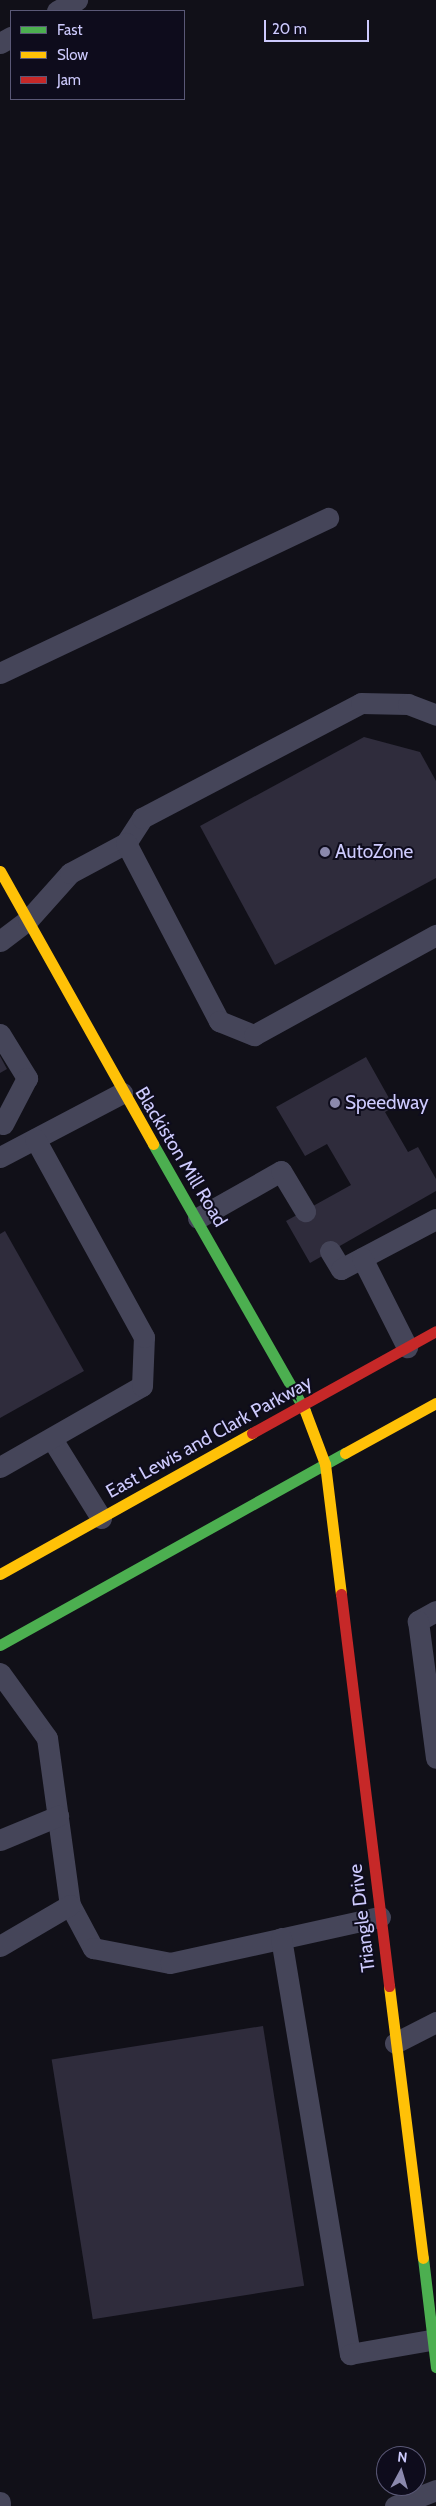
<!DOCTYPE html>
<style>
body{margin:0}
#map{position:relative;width:436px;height:2506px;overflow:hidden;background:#111018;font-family:Cabin,sans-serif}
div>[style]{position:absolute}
.building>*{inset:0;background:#2f2c3c;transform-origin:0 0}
.lane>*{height:21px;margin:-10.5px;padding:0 10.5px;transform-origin:10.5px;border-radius:10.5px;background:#454559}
.fast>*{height:11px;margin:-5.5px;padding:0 5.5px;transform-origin:5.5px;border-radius:5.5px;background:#4caf50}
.slow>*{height:11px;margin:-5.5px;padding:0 5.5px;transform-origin:5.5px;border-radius:5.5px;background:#ffc107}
.jam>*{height:11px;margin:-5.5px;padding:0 5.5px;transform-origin:5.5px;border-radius:5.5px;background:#c62828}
.dots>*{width:14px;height:14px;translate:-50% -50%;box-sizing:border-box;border:2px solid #0e0c1c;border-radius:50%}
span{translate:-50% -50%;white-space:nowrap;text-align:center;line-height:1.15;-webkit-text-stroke:4px #0e0c1c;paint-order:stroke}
.poi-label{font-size:19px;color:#cdcafd}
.left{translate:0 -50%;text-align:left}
.street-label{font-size:19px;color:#cdcafd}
.legend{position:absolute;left:10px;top:10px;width:175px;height:90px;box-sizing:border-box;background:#0e0c1c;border:1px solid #5a5876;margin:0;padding:6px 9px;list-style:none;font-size:15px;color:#cdcafd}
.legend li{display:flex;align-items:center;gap:10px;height:25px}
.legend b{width:25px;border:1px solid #5a5876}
.north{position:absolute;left:376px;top:2446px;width:50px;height:50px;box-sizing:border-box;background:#0e0c1c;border:1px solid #5a5876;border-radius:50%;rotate:6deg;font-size:14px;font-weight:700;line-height:20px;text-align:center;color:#cdcafd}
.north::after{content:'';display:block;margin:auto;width:18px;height:22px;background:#8b89ad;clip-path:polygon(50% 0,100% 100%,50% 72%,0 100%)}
.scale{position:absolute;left:264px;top:20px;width:105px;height:22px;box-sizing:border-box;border:2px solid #cdcafd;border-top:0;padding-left:6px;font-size:15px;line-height:18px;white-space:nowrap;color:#cdcafd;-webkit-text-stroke:4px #0e0c1c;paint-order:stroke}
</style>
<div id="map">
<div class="building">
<div style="clip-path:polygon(364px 737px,420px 752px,436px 781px,436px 878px,275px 965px,200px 826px)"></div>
<div style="clip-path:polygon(0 1056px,7px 1069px,0 1073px)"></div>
<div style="clip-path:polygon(366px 1057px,394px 1107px,385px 1112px,408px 1152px,418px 1147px,436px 1179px,436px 1191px,310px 1263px,286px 1221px,351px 1185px,327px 1144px,305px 1156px,276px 1107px)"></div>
<div style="clip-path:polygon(5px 1231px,84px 1371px,0 1418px,0 1234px)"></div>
<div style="left:263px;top:2026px;width:263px;height:214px;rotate:81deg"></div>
</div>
<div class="lane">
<div style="left:57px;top:11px;width:23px;rotate:-29deg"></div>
<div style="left:0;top:43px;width:13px;rotate:-29deg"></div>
<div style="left:0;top:673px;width:363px;rotate:-25.3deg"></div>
<div style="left:126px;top:843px;width:30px;rotate:-57deg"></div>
<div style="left:142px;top:818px;width:247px;rotate:-27.7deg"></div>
<div style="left:361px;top:703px;width:47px;rotate:1.2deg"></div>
<div style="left:408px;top:704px;width:30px;rotate:21deg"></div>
<div style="left:0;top:941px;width:35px;rotate:-37deg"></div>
<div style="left:28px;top:920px;width:63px;rotate:-48.2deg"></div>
<div style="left:70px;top:873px;width:64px;rotate:-28.2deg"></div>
<div style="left:126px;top:843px;width:201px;rotate:62.4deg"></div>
<div style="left:219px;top:1021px;width:38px;rotate:22deg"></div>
<div style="left:254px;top:1035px;width:208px;rotate:-28.8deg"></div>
<div style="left:0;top:1034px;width:52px;rotate:58.5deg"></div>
<div style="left:27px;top:1078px;width:52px;rotate:117.6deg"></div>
<div style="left:0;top:1157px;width:138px;rotate:-27.7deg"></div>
<div style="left:198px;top:1218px;width:95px;rotate:-29.5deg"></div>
<div style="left:281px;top:1171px;width:47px;rotate:59deg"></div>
<div style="left:330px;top:1251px;width:21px;rotate:59deg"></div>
<div style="left:341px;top:1269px;width:107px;rotate:-27.8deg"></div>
<div style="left:362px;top:1258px;width:100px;rotate:63.2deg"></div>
<div style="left:52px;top:1439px;width:93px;rotate:58.2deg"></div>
<div style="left:0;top:1467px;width:163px;rotate:-29.7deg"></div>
<div style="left:142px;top:1386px;width:49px;rotate:-87.7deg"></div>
<div style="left:144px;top:1337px;width:226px;rotate:-118.8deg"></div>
<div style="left:436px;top:1611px;width:21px;rotate:151deg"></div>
<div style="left:418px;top:1621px;width:138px;rotate:82.5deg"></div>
<div style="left:0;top:1673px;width:80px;rotate:54.1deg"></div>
<div style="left:47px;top:1738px;width:169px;rotate:82.2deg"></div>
<div style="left:70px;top:1905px;width:49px;rotate:61.9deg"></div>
<div style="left:93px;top:1948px;width:78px;rotate:11deg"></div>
<div style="left:170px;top:1963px;width:215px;rotate:-12.4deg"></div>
<div style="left:0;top:1840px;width:63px;rotate:-22.5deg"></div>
<div style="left:281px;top:1938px;width:422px;rotate:80.6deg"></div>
<div style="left:350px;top:2354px;width:87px;rotate:-9.9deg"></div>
<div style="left:0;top:1946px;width:81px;rotate:-30.4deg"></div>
<div style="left:395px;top:2043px;width:46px;rotate:-27.1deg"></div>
<div style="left:0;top:2502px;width:4px;rotate:90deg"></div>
<div style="left:395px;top:2506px;width:44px;rotate:-21.3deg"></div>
</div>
<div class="fast">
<div style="left:153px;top:1144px;width:307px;rotate:60.3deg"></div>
<div style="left:0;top:1645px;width:395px;rotate:-29.1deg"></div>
<div style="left:423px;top:2258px;width:110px;rotate:83.2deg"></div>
</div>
<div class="slow">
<div style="left:0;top:871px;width:313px;rotate:60.7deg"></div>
<div style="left:305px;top:1411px;width:57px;rotate:69.3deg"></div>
<div style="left:325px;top:1464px;width:131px;rotate:83deg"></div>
<div style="left:345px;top:1453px;width:104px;rotate:-28.8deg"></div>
<div style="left:0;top:1574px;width:289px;rotate:-29.2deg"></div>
<div style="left:389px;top:1986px;width:274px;rotate:82.9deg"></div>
</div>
<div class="jam">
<div style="left:252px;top:1433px;width:210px;rotate:-29deg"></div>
<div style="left:341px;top:1594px;width:395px;rotate:83deg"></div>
</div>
<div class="dots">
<div style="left:325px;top:852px;background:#8b89ad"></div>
<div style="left:335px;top:1103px;background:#8b89ad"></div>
</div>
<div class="poi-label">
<span class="left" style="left:335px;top:852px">AutoZone</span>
<span class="left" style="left:345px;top:1103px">Speedway</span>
</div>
<div class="street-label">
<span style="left:181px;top:1157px;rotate:59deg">Blackiston Mill Road</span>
<span style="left:209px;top:1437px;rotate:-29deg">East Lewis and Clark Parkway</span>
<span style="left:362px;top:1918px;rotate:-97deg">Triangle Drive</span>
</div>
<ul class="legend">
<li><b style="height:6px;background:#4caf50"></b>Fast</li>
<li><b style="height:6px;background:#ffc107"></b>Slow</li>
<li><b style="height:6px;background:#c62828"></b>Jam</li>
</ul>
<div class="north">N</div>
<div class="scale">20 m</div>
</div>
